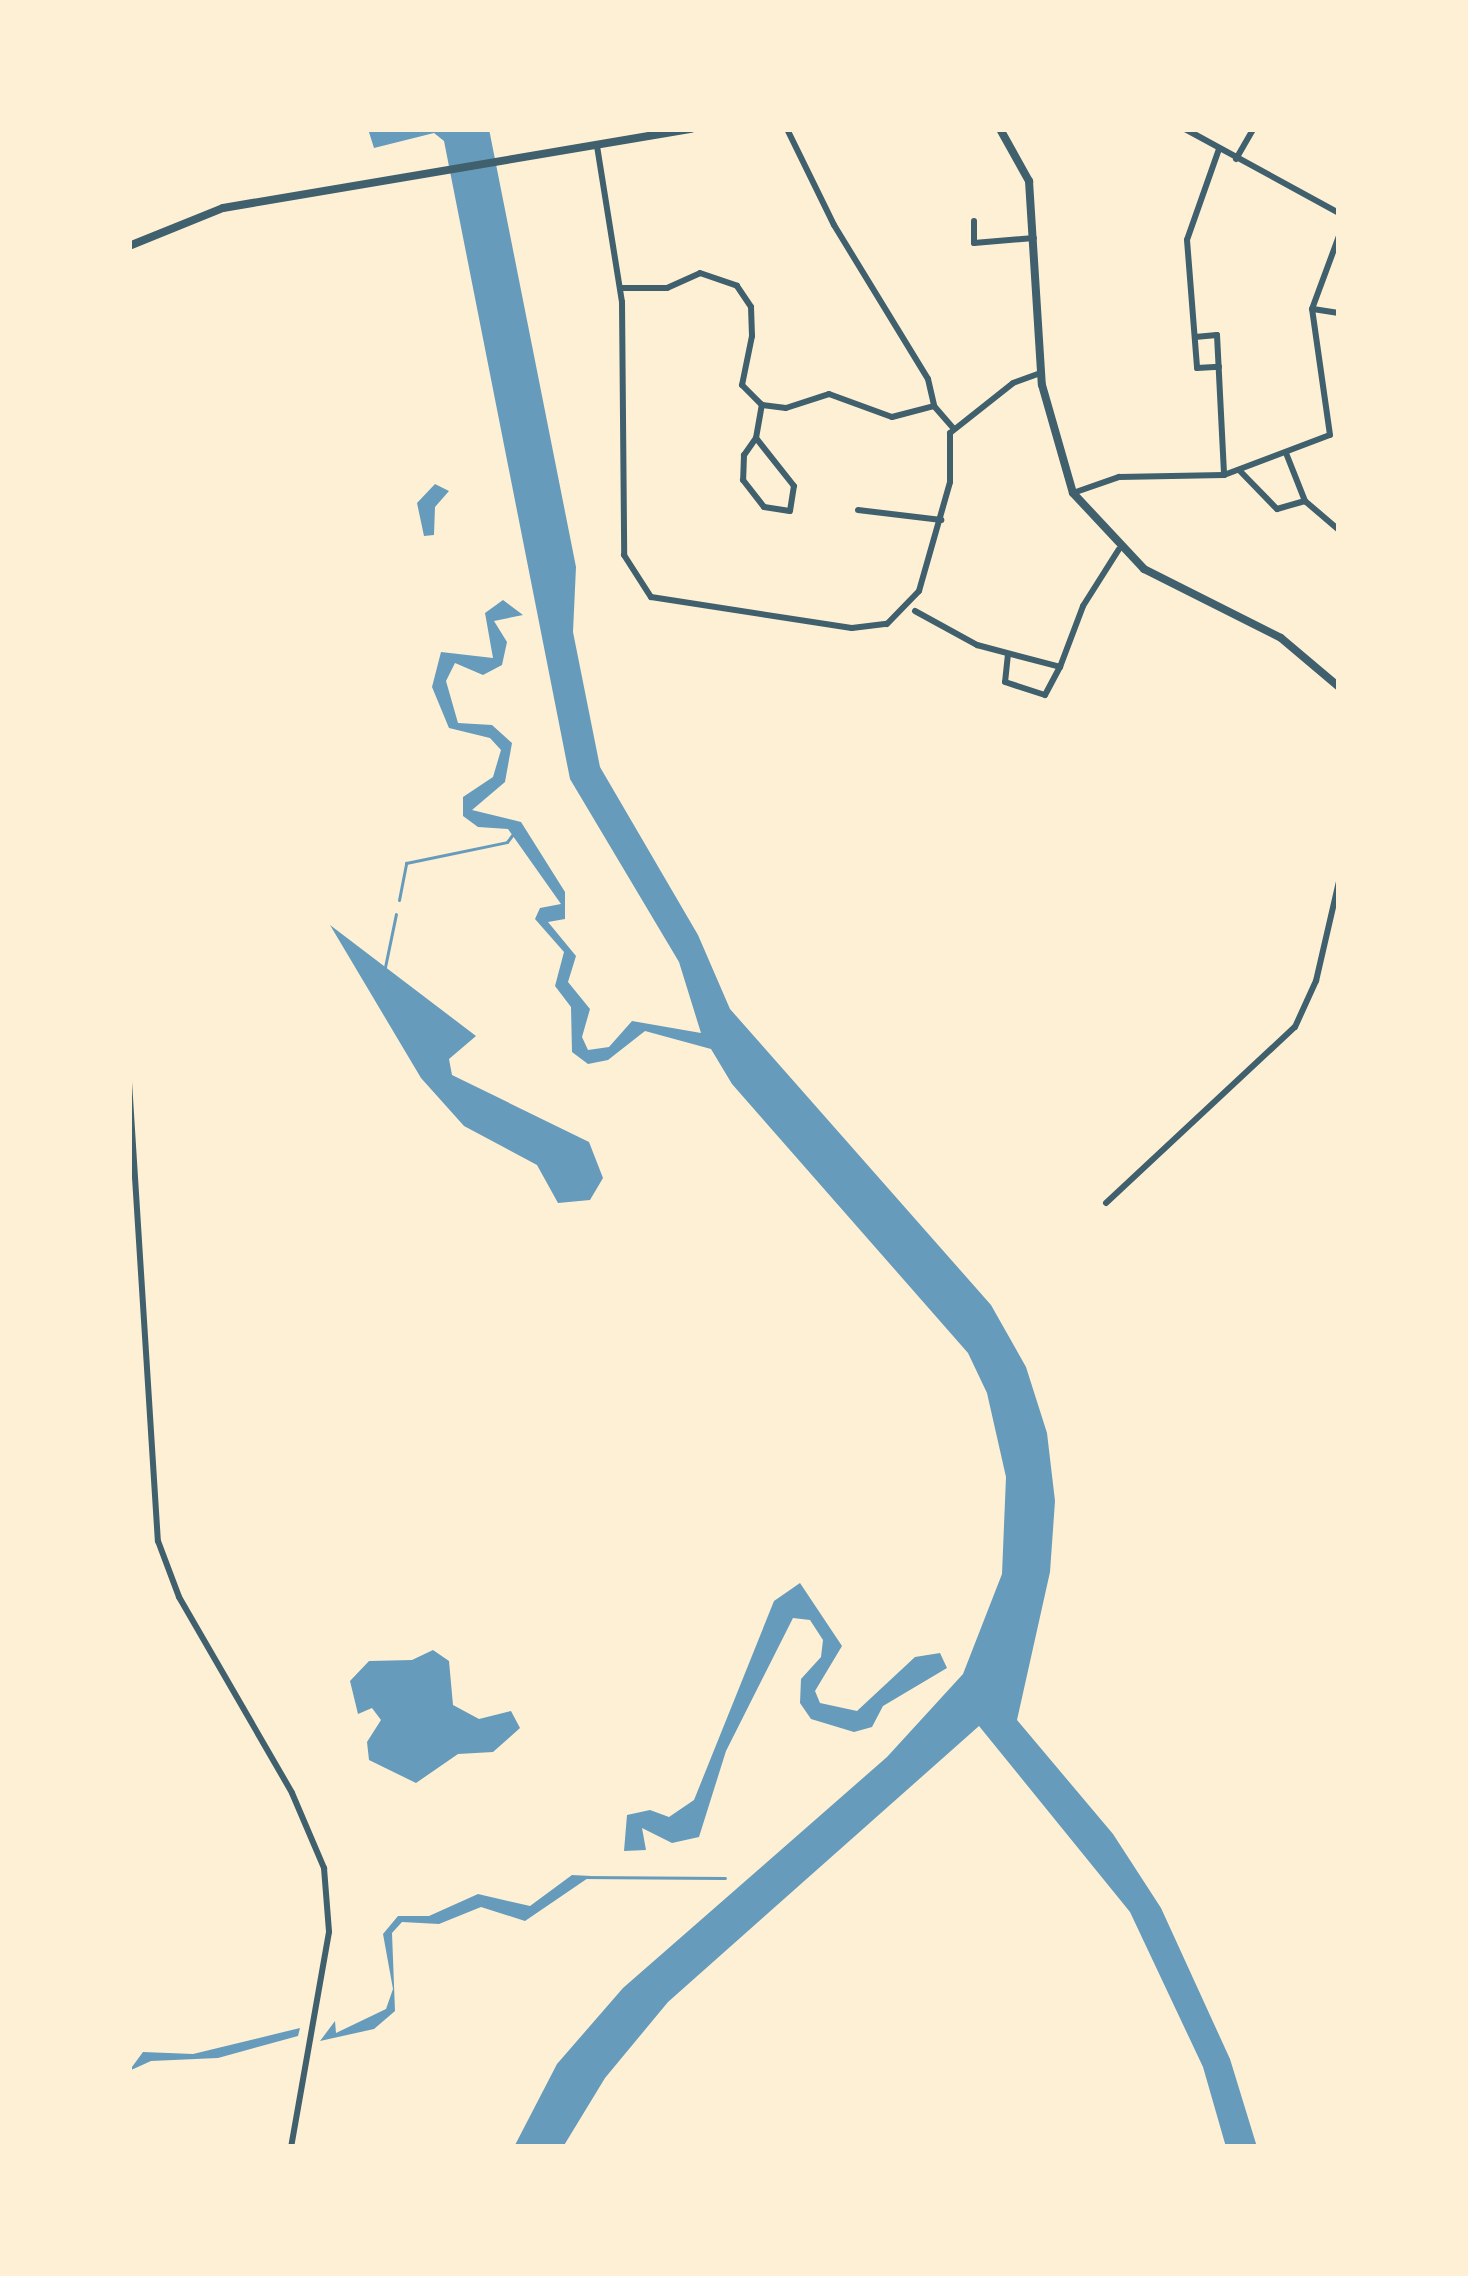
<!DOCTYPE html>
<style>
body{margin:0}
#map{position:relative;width:1468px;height:2276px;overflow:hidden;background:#fdf0d5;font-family:"Sofia Sans Condensed",sans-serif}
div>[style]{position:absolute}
.water>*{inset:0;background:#669bbc}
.stream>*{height:3px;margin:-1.5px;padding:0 1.5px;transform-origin:1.5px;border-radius:1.5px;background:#669bbc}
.minor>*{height:6px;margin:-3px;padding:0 3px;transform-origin:3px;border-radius:3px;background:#3f606c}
.tertiary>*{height:8px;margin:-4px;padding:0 4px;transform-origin:4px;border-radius:4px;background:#3f606c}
span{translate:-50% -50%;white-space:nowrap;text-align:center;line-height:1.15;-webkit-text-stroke:9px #fdf0d5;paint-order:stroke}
.frame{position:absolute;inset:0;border:132px solid #fdf0d5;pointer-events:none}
</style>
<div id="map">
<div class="water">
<div style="clip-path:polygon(368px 129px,489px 129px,576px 567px,573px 632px,600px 767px,698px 935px,730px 1009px,991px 1305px,1026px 1367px,1047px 1433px,1055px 1501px,1050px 1572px,1017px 1720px,1113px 1834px,1161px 1908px,1230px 2059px,1257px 2147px,1226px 2147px,1203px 2067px,1130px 1912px,979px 1726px,668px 2002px,605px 2078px,563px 2147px,514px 2147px,557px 2064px,623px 1988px,887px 1757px,963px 1674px,1002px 1574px,1006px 1477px,987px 1393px,968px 1353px,732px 1084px,711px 1049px,645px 1031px,608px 1060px,588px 1064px,572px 1052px,571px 1007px,555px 986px,564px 952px,535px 919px,540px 908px,561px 904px,508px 829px,478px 827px,463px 816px,463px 797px,493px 777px,501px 750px,490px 738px,449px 728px,432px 687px,441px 652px,493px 658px,485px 613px,503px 600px,523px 615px,494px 621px,507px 642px,502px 665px,483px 675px,455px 663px,446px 681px,458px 723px,492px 725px,512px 743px,505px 782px,472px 810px,521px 822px,565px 892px,565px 919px,548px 922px,576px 956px,568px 982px,590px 1009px,582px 1037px,588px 1050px,609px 1047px,632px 1021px,701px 1033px,679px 962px,570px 779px,444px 141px,434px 133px,374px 148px)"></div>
<div style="clip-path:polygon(435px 484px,449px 491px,435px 507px,434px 535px,424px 536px,417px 503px)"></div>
<div style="clip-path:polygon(330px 925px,476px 1036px,449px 1059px,452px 1075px,589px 1142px,603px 1178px,590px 1200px,558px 1203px,537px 1165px,464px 1126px,421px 1078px)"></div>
<div style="clip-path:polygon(800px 1583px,842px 1646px,815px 1691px,820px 1703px,857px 1711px,915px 1657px,940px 1653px,947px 1668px,883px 1706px,872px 1727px,854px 1732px,811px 1719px,800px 1703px,801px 1679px,821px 1657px,823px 1640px,810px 1620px,793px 1618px,726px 1751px,699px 1837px,672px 1843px,642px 1828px,646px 1850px,624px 1851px,627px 1815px,650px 1810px,669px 1817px,694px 1800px,774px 1601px)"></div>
<div style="clip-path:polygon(433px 1650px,449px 1661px,453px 1705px,479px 1719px,511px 1711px,520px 1728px,493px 1752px,458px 1754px,416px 1783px,369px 1760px,367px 1742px,381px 1720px,372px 1708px,358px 1714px,350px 1681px,369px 1661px,412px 1660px)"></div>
<div style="clip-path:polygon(572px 1875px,591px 1876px,525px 1921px,481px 1907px,439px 1924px,402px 1922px,392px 1933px,395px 2011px,374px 2029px,320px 2041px,335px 2021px,336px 2033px,386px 2009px,393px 1989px,383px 1934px,398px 1916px,429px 1916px,478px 1894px,530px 1906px)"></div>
<div style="clip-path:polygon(300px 2028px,298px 2036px,218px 2058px,151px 2061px,129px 2071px,143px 2052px,193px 2054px)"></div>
</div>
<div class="stream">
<div style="left:399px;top:900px;width:38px;rotate:-79deg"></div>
<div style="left:406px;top:863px;width:103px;rotate:-11.7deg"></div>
<div style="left:507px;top:842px;width:10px;rotate:-53deg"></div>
<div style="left:385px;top:967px;width:54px;rotate:-78.3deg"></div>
<div style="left:580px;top:1877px;width:145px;rotate:0.4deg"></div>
</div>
<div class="minor">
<div style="left:787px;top:129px;width:107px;rotate:63.9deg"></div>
<div style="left:834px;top:225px;width:180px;rotate:58.6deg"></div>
<div style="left:928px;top:379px;width:28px;rotate:77deg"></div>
<div style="left:1185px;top:129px;width:175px;rotate:28.6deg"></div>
<div style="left:597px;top:146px;width:158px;rotate:80.9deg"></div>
<div style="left:622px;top:302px;width:253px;rotate:89.5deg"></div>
<div style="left:624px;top:555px;width:50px;rotate:57.3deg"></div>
<div style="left:651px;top:597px;width:203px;rotate:8.8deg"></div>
<div style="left:852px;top:628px;width:35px;rotate:-7deg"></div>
<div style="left:887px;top:624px;width:46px;rotate:-45.9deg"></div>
<div style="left:919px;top:591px;width:113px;rotate:-74.1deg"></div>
<div style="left:950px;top:482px;width:49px;rotate:-90deg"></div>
<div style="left:950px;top:433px;width:80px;rotate:-38.4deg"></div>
<div style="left:1013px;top:383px;width:30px;rotate:-20deg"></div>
<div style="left:1219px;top:149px;width:96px;rotate:109.4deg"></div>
<div style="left:1187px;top:240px;width:128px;rotate:85.5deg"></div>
<div style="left:1197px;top:368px;width:22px;rotate:-3deg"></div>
<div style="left:1236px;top:159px;width:34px;rotate:-60deg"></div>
<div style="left:974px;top:221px;width:22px;rotate:90deg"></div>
<div style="left:974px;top:243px;width:60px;rotate:-4.8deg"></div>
<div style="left:621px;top:288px;width:46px"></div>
<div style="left:667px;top:288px;width:36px;rotate:-24deg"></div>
<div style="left:700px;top:273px;width:39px;rotate:19deg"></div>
<div style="left:737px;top:286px;width:25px;rotate:56deg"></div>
<div style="left:751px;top:307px;width:29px;rotate:88deg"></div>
<div style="left:752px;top:336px;width:50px;rotate:101.5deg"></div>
<div style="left:742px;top:385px;width:28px;rotate:45deg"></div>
<div style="left:762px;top:405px;width:24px;rotate:7deg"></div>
<div style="left:786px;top:408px;width:45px;rotate:-18deg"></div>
<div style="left:829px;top:394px;width:67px;rotate:20.1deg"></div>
<div style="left:892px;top:417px;width:43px;rotate:-14.7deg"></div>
<div style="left:1313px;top:309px;width:26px;rotate:9deg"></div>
<div style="left:1195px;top:337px;width:22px;rotate:-5deg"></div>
<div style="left:1217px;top:335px;width:140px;rotate:87.1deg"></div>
<div style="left:934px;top:406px;width:30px;rotate:49deg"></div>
<div style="left:756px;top:438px;width:21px;rotate:125deg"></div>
<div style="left:744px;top:455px;width:25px;rotate:92deg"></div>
<div style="left:743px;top:480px;width:34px;rotate:52deg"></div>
<div style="left:764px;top:507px;width:26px;rotate:9deg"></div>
<div style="left:790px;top:511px;width:25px;rotate:-81deg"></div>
<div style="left:794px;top:486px;width:61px;rotate:-128.4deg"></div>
<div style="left:756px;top:438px;width:34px;rotate:-80deg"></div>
<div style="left:1286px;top:453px;width:52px;rotate:68.4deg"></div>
<div style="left:1305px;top:501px;width:45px;rotate:40.5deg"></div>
<div style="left:1240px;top:471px;width:53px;rotate:45.8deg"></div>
<div style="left:1277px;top:509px;width:29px;rotate:-16deg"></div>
<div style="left:1073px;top:493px;width:49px;rotate:-19.2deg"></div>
<div style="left:1119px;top:477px;width:105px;rotate:-1.1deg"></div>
<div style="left:1224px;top:475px;width:113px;rotate:-20.7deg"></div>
<div style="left:1330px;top:435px;width:127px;rotate:-98.1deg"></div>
<div style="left:1312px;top:309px;width:78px;rotate:-69.7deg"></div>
<div style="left:858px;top:510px;width:84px;rotate:6.9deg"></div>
<div style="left:915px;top:611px;width:71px;rotate:28.7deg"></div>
<div style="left:977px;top:645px;width:86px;rotate:14.8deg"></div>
<div style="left:1060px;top:667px;width:65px;rotate:-69.3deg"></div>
<div style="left:1083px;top:606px;width:67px;rotate:-57.7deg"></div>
<div style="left:1008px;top:654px;width:28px;rotate:96deg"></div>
<div style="left:1005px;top:682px;width:42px;rotate:18deg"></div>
<div style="left:1045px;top:695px;width:32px;rotate:-62deg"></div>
<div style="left:129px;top:1082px;width:460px;rotate:86.4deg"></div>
<div style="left:158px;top:1541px;width:60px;rotate:69.4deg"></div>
<div style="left:179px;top:1597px;width:226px;rotate:60deg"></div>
<div style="left:292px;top:1793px;width:82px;rotate:66.9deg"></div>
<div style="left:324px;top:1868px;width:64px;rotate:85.5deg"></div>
<div style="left:329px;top:1932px;width:218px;rotate:100deg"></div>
<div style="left:1106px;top:1203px;width:258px;rotate:-43deg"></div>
<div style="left:1295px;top:1027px;width:51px;rotate:-65.5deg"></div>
<div style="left:1316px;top:981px;width:103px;rotate:-77deg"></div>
</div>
<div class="tertiary">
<div style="left:1000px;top:129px;width:60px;rotate:60.9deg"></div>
<div style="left:1029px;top:181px;width:204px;rotate:86.4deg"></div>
<div style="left:1042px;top:385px;width:112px;rotate:74deg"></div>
<div style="left:1073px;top:493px;width:104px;rotate:46.9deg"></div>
<div style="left:1144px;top:569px;width:153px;rotate:26.7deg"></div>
<div style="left:1281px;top:638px;width:76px;rotate:40.2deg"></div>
<div style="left:129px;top:246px;width:101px;rotate:-22deg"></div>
<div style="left:223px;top:208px;width:475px;rotate:-9.6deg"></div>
</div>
<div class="frame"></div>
</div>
